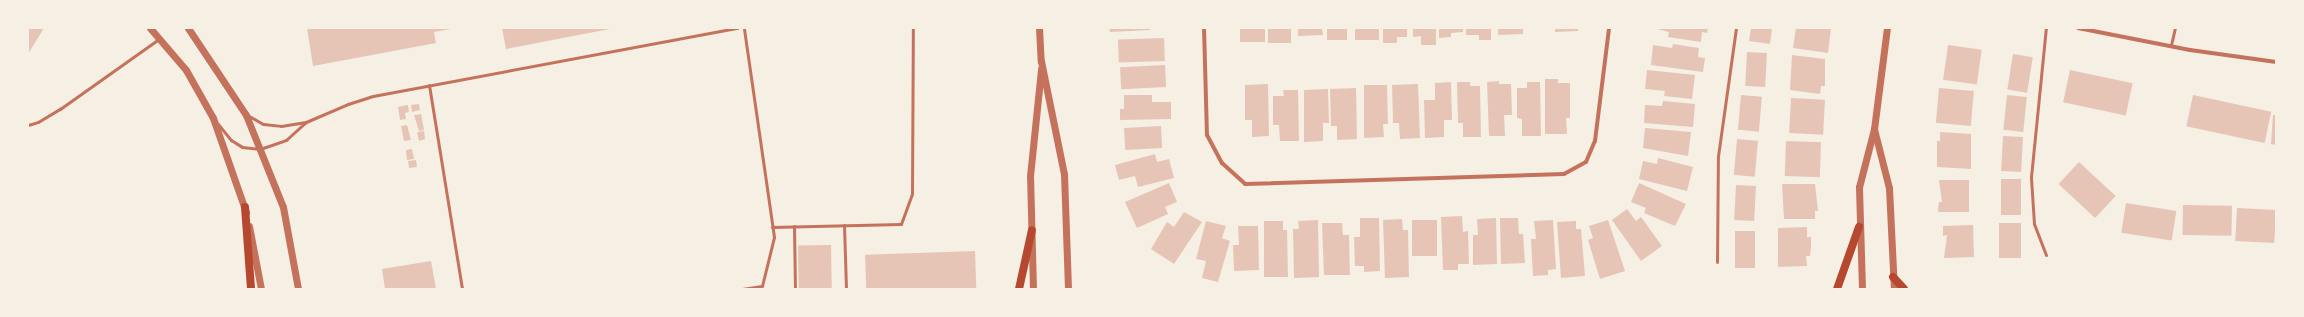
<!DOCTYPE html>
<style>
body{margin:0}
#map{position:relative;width:2304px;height:317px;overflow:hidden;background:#f6efe4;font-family:"Titillium Web",sans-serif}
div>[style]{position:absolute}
.building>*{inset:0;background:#e6c5b7;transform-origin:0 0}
.service>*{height:3px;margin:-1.5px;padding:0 1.5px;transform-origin:1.5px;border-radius:1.5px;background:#c5725c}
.minor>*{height:4px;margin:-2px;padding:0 2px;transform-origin:2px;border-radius:2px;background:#c5725c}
.tertiary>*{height:7px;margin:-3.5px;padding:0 3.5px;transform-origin:3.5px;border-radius:3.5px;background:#c5725c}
.secondary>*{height:8px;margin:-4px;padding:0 4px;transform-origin:4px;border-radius:4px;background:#b5482f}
span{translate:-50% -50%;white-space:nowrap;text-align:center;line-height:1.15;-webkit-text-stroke:3px #f6efe4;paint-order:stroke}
.frame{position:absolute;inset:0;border:29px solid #f6efe4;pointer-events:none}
</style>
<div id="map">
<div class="building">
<div style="clip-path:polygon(28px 28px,44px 28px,28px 54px)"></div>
<div style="clip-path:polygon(307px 28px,451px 28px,451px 29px,434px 32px,436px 43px,313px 66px)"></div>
<div style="clip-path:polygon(502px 28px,610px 28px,610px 29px,506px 49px)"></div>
<div style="clip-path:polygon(1109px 28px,1150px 28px,1150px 30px,1110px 32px)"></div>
<div style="left:1240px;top:28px;width:25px;height:14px"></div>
<div style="left:1268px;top:28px;width:23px;height:15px"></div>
<div style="clip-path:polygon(1298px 28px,1322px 28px,1323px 35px,1298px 36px)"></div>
<div style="left:1327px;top:28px;width:20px;height:12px"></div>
<div style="left:1355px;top:28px;width:24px;height:12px"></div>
<div style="clip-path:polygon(1383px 28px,1407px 28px,1407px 37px,1397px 37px,1397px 43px,1383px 43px)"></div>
<div style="clip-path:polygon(1413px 28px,1436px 28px,1436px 45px,1421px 45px,1421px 36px,1413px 37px)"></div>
<div style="clip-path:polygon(1439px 28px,1463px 28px,1463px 32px,1451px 33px,1451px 37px,1439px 38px)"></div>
<div style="clip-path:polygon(1466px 28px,1491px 28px,1491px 40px,1479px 40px,1479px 35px,1466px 35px)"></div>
<div style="clip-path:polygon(1498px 28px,1523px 28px,1523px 34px,1498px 35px)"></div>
<div style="clip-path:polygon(1555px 28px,1578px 28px,1578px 31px,1555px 32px)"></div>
<div style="clip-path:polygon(1653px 28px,1708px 28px,1707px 33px,1702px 32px,1701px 42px,1668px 37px,1669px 32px)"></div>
<div style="clip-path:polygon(1751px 28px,1772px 28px,1770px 44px,1749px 41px)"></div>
<div style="clip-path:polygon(1796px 28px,1831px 28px,1828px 53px,1793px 48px)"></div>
<div style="left:1164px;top:38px;width:23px;height:46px;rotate:88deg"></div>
<div style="clip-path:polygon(1673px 44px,1699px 48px,1698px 57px,1705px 58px,1703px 72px,1651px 65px,1653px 45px,1672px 48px)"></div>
<div style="left:1948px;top:45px;width:34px;height:35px;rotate:8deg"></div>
<div style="left:1747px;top:52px;width:20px;height:34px;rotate:3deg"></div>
<div style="left:2013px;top:54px;width:20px;height:36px;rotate:9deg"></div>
<div style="clip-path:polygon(1792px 55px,1825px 59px,1825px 86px,1821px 86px,1820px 94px,1790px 90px)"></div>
<div style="left:1165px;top:65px;width:22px;height:45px;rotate:87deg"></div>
<div style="clip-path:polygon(1647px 70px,1695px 75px,1692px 99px,1664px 96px,1665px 91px,1645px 89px)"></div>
<div style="left:2070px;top:70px;width:64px;height:33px;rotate:12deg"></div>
<div style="clip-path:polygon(1545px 79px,1558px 79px,1558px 83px,1570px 83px,1570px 118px,1566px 118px,1567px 134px,1545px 134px)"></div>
<div style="clip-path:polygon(1499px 81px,1499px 84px,1511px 84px,1512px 115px,1504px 115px,1505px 136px,1489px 136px,1487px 82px)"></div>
<div style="clip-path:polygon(1451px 82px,1452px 120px,1444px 120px,1444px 137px,1425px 138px,1424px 100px,1435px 100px,1435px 83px)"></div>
<div style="clip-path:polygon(1457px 82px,1470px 82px,1470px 86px,1480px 86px,1481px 137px,1463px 137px,1463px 123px,1458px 123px)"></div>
<div style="clip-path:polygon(1527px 82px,1540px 82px,1541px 136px,1522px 136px,1522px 119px,1517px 118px,1517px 88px,1527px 88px)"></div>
<div style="clip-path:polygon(1268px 84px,1269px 136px,1252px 137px,1252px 120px,1245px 120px,1245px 85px)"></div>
<div style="clip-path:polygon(1418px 84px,1420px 138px,1400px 139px,1399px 123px,1393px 123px,1392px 85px)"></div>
<div style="clip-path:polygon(1364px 85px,1387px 85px,1388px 124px,1383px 124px,1384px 137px,1364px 138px)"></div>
<div style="clip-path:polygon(1356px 88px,1357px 139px,1337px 140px,1337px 126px,1331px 126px,1330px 89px)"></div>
<div style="left:1939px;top:88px;width:35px;height:35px;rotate:5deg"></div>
<div style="clip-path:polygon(1328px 89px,1329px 123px,1323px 123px,1323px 141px,1304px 142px,1304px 90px)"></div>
<div style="clip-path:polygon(1283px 90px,1298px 90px,1299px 141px,1280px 141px,1279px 125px,1273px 125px,1273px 96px,1284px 96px)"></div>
<div style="clip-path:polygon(1124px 95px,1152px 95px,1152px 102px,1171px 102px,1171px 119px,1120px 120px,1120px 109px,1124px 109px)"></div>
<div style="left:1741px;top:95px;width:21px;height:35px;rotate:5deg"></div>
<div style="left:2007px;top:95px;width:20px;height:35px;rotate:6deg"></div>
<div style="left:2193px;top:95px;width:80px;height:32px;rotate:12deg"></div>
<div style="left:1791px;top:98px;width:34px;height:35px;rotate:3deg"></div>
<div style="clip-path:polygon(1663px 101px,1695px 104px,1693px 127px,1644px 123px,1645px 105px,1662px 106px)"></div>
<div style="clip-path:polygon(419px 104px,420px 110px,412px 112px,411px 105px)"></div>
<div style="clip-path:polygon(408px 105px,409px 112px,405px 113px,406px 119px,400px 120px,398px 107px)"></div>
<div style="clip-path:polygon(421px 114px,424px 130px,419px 131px,414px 115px)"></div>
<div style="clip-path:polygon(2273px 115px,2276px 115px,2276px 145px,2271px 144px)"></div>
<div style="clip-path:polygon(407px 125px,411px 140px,404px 141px,401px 126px)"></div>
<div style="left:1161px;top:126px;width:22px;height:37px;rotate:87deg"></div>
<div style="clip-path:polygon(1645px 128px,1691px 132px,1688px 156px,1643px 148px)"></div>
<div style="clip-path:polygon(424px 131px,425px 139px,419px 141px,417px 132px)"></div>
<div style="clip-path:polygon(1940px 132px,1971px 134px,1971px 169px,1937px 167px,1937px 141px,1940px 141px)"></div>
<div style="left:2003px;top:136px;width:20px;height:35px;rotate:3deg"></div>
<div style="left:1737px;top:139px;width:21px;height:36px;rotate:5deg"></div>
<div style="left:1786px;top:141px;width:35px;height:35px;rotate:2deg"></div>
<div style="clip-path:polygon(412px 149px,414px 159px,407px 160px,406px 150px)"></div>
<div style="clip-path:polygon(1155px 154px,1157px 162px,1169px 159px,1174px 178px,1138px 187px,1135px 176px,1119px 180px,1115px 165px)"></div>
<div style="clip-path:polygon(1658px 158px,1693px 167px,1687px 191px,1639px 179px,1643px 161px,1657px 164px)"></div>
<div style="left:416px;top:160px;width:7px;height:8px;rotate:82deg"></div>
<div style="left:2079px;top:162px;width:50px;height:30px;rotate:43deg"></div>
<div style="left:2001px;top:179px;width:20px;height:36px"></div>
<div style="clip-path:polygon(1939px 180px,1969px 180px,1969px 212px,1938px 212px,1939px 202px,1942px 202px)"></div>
<div style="clip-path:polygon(1169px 183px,1177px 202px,1165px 207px,1168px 214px,1137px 228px,1125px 202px)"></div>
<div style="clip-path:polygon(1639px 183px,1686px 204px,1675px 226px,1644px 213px,1646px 208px,1631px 202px)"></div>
<div style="clip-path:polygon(1782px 184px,1815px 184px,1818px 211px,1815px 211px,1815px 219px,1784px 219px)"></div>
<div style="left:1736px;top:185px;width:20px;height:35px;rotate:3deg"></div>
<div style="left:2126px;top:203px;width:51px;height:30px;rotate:9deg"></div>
<div style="left:2183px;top:205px;width:49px;height:30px;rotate:1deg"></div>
<div style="left:2237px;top:208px;width:39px;height:33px;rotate:3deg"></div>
<div style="clip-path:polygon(1627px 209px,1636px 221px,1641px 217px,1662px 246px,1641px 261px,1612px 220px)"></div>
<div style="clip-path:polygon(1184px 212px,1202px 222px,1174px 264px,1151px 249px,1167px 222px,1174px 227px)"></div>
<div style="clip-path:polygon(1462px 216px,1463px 232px,1468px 231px,1469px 264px,1458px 264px,1458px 270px,1443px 270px,1441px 217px)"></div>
<div style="clip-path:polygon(1360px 218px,1379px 218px,1380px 271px,1364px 272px,1364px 266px,1355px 266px,1354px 237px,1360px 237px)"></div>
<div style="clip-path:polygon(1496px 218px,1497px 264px,1473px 265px,1473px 235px,1478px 235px,1477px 219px)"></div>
<div style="clip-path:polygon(1500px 218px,1518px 218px,1519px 234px,1523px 234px,1525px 263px,1501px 264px)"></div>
<div style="clip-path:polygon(1402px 219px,1403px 230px,1408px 230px,1409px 277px,1385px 278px,1383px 220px)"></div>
<div style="clip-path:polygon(1318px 220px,1319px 277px,1294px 278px,1293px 229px,1299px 229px,1298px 221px)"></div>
<div style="left:1437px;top:220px;width:36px;height:25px;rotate:90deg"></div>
<div style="clip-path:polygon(1553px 220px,1556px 269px,1548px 270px,1548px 275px,1533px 276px,1531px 239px,1536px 239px,1534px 221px)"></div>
<div style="clip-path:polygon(1608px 220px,1625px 271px,1600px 279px,1588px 240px,1593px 238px,1589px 226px)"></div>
<div style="clip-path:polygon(1206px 221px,1226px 226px,1222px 238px,1230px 241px,1218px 282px,1202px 278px,1206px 261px,1196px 259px)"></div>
<div style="clip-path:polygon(1264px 221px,1283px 221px,1283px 230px,1287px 230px,1288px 277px,1264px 277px)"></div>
<div style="clip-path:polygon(1576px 221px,1576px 229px,1581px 229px,1585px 276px,1561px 278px,1557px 222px)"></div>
<div style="clip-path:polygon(1322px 223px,1342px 223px,1343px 235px,1349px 235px,1350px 275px,1324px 275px)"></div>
<div style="left:1999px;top:223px;width:22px;height:35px"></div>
<div style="clip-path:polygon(1973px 225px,1974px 257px,1944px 258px,1947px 235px,1943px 236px,1943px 226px)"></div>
<div style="clip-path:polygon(1238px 226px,1258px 226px,1259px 270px,1234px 271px,1233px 245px,1239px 245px)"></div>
<div style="clip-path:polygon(1807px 227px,1807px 237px,1811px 237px,1811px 248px,1810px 256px,1806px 256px,1807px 266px,1778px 267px,1778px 228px)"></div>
<div style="left:1735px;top:231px;width:20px;height:37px"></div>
<div style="left:831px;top:245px;width:44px;height:33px;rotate:89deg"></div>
<div style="left:975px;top:251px;width:38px;height:110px;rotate:88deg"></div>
<div style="clip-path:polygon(431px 261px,436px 289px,385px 289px,382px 269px)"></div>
</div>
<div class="service">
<div style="left:2171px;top:45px;width:17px;rotate:-77deg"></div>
<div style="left:429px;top:85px;width:207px;rotate:80.8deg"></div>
<div style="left:249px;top:116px;width:16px;rotate:30deg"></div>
<div style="left:263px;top:124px;width:18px;rotate:6deg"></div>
<div style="left:281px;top:126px;width:25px;rotate:-9deg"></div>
<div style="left:218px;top:124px;width:21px;rotate:51deg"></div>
<div style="left:231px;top:140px;width:13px;rotate:32deg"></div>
<div style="left:242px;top:147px;width:18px;rotate:6deg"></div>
<div style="left:260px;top:149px;width:28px;rotate:-19deg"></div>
<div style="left:286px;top:140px;width:27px;rotate:-42deg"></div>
<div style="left:306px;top:122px;width:46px;rotate:-23.2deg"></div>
<div style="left:348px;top:104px;width:26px;rotate:-18deg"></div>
<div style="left:373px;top:96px;width:371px;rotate:-10.6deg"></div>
<div style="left:28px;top:125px;width:10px;rotate:-17deg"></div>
<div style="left:38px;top:122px;width:26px;rotate:-31deg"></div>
<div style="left:60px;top:109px;width:121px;rotate:-35.3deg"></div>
<div style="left:844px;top:225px;width:64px;rotate:88.2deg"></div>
<div style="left:794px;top:226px;width:63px;rotate:89.1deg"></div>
<div style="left:772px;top:227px;width:129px;rotate:-1.3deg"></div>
<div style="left:901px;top:224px;width:32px;rotate:-70deg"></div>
<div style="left:912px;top:194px;width:166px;rotate:-89.7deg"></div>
<div style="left:2046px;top:255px;width:33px;rotate:-111deg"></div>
<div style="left:2034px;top:224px;width:47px;rotate:-93.7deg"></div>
<div style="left:2031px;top:177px;width:150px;rotate:-84.3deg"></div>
<div style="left:1717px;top:262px;width:106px;rotate:-89.5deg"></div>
<div style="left:1718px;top:156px;width:129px;rotate:-82deg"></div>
<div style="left:742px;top:289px;width:20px;rotate:-9deg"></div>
<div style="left:762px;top:286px;width:50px;rotate:-76.2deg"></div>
<div style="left:774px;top:237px;width:211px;rotate:-98.2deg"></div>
</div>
<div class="minor">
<div style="left:1204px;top:28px;width:107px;rotate:88.4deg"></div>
<div style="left:1207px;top:135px;width:32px;rotate:62deg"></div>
<div style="left:1222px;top:163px;width:31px;rotate:42deg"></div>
<div style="left:1245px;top:184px;width:319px;rotate:-1.8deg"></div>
<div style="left:1564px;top:174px;width:25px;rotate:-29deg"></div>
<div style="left:1586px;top:162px;width:23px;rotate:-67deg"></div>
<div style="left:1595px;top:141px;width:114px;rotate:-82.9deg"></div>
<div style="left:2078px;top:28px;width:114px;rotate:11.1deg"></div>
<div style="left:2190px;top:50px;width:87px;rotate:7.9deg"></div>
</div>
<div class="tertiary">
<div style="left:150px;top:28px;width:55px;rotate:49.4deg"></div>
<div style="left:186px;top:70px;width:55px;rotate:60.6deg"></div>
<div style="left:213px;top:118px;width:100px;rotate:70.7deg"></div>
<div style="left:188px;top:28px;width:105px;rotate:56.3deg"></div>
<div style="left:246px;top:115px;width:99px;rotate:68.1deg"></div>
<div style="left:283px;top:207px;width:83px;rotate:79.6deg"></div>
<div style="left:1039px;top:28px;width:33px;rotate:87deg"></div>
<div style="left:1041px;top:61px;width:115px;rotate:78.5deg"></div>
<div style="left:1064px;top:174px;width:115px;rotate:88deg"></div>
<div style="left:1874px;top:129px;width:61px;rotate:75.7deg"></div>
<div style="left:1889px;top:188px;width:101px;rotate:87.2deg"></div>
<div style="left:249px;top:226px;width:64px;rotate:79.2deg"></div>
<div style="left:1033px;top:289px;width:113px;rotate:-91.5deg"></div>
<div style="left:1030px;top:176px;width:108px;rotate:-84.1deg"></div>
<div style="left:1862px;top:289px;width:102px;rotate:-91.7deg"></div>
<div style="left:1859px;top:187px;width:60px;rotate:-75.5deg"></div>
<div style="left:1874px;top:129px;width:102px;rotate:-82.7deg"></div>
</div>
<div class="secondary">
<div style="left:245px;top:207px;width:82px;rotate:85.8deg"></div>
<div style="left:1893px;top:277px;width:16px;rotate:47deg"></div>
<div style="left:1019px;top:289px;width:60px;rotate:-77.6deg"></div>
<div style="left:1837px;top:289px;width:66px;rotate:-70.5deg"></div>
</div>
<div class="frame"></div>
</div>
